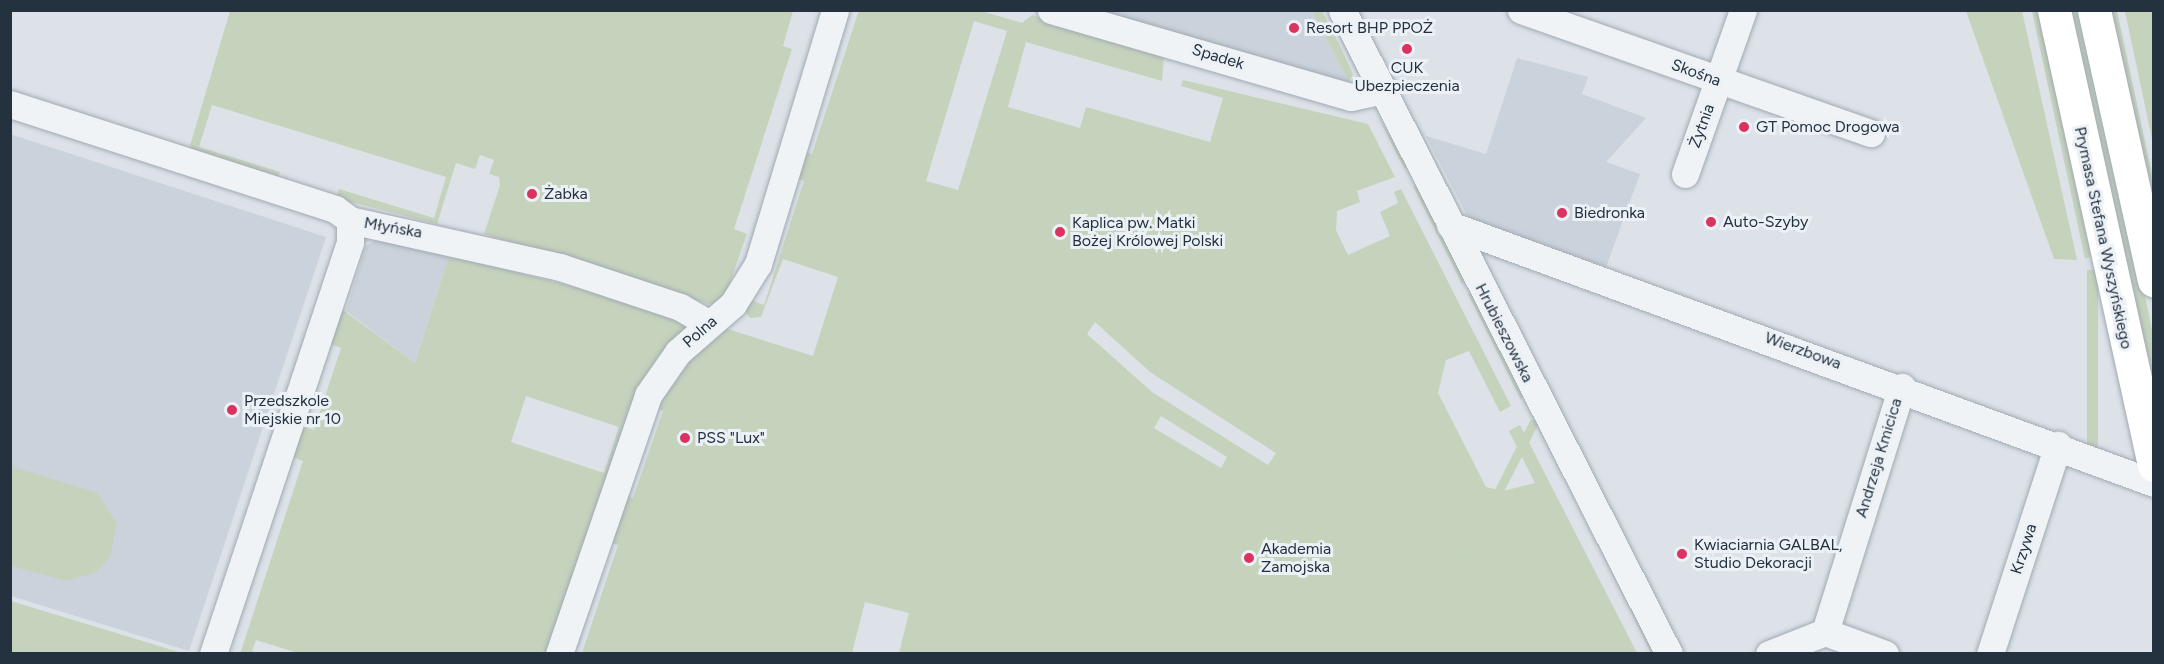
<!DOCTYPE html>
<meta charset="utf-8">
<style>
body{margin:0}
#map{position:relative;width:2164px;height:664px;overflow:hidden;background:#dce2e8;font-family:Figtree,sans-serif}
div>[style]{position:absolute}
.built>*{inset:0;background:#cad2db}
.green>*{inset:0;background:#c5d3bd;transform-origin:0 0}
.roads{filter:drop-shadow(0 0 2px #a1aab2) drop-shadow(0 0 2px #a1aab2)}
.minor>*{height:27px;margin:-13.5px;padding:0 13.5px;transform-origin:13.5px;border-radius:13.5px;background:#f0f3f6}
.major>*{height:33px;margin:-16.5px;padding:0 16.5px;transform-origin:16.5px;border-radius:16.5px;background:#fff}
.dots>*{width:16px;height:16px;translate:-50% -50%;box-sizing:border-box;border:3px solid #ecf1f6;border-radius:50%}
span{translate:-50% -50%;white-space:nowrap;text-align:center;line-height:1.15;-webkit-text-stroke:6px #ecf1f6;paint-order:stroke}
.poi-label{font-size:16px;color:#243240}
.left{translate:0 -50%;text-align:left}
.street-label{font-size:16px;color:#243240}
.frame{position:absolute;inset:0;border:12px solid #243240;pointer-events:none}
</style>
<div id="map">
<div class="built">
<div style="clip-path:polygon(1097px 11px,1312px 11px,1349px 82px,1340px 86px)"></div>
<div style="clip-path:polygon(1517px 58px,1588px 77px,1582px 94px,1646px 118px,1606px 162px,1640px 174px,1606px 267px,1469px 219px,1426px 136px,1486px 154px)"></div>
<div style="clip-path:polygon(10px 134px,326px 237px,189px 651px,11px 596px)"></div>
<div style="clip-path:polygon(378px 239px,449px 255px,415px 363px,346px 311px,366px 246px)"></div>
</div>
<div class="green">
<div style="clip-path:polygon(evenodd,859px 10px,981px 11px,1022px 23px,1032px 15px,1164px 57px,1162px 81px,1026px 42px,1008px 107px,1080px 128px,1086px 107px,1210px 142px,1223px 98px,1181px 86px,1183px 80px,1368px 124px,1395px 177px,1357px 191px,1360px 202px,1337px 211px,1336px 230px,1348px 255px,1390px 236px,1380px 212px,1398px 203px,1394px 192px,1401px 189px,1511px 406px,1500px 412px,1469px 351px,1446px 360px,1438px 393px,1486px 487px,1503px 491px,1535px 483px,1509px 431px,1520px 425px,1637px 653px,899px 653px,909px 613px,865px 602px,852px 653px,582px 653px,618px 545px,606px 541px,568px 653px,301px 654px,256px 640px,252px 651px,259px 653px,240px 654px,303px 461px,290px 456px,301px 426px,314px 430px,341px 348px,328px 343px,339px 307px,415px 363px,449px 255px,680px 314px,813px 356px,838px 277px,783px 259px,761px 317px,750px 318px,744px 310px,750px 300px,764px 305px,804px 181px,791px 176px,798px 151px,812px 154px,859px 10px,974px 21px,1007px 31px,958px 190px,926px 181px,974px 21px,859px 10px,1095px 322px,1150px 372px,1276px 453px,1268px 465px,1152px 392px,1087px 334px,1095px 322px,859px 10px,526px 396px,619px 427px,604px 473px,511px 442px,526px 396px,859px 10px,651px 406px,663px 411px,633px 498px,621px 494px,651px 406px,859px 10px,1161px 416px,1227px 457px,1221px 468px,1154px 428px,1161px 416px)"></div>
<div style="clip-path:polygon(230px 11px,793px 11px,783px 46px,792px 49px,734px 229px,747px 234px,721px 308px,484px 234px,500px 185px,499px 177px,489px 174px,494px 160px,480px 155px,475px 169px,456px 163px,437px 224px,336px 198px,339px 189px,434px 218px,446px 177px,212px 105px,199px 147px,280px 172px,278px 178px,189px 149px)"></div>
<div style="clip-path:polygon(1312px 11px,1322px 11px,1339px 44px,1353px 74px,1349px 82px)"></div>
<div style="clip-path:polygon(1966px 11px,2022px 11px,2077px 260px,2054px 259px)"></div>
<div style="clip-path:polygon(2032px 11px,2042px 11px,2091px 256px,2085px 259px)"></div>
<div style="clip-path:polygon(2065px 11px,2083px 11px,2093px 55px,2153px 334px,2153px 415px)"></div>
<div style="clip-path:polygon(2104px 11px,2117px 11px,2153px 179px,2153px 209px)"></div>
<div style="clip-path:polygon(2124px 11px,2153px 11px,2153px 144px,2126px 16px)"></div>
<div style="clip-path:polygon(1377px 115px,1407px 164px,1405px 170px)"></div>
<div style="clip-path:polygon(1413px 186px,1416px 186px,1468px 281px,1462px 284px)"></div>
<div style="left:2087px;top:270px;width:11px;height:181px"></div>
<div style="clip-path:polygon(1473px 291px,1523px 393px,1521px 400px,1468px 294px)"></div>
<div style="left:1531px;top:419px;width:9px;height:153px;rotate:27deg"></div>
<div style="clip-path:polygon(10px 466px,98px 493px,117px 524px,110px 557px,97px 572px,67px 581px,11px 566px)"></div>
<div style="clip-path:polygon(1611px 569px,1658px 653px,1651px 653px)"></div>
<div style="clip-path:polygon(11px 601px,182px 653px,11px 653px)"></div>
</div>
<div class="roads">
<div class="minor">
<div style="left:1051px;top:10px;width:312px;rotate:16.2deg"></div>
<div style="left:1351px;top:97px;width:33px;rotate:-12deg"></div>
<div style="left:1342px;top:10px;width:722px;rotate:63.08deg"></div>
<div style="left:1521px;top:10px;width:371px;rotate:19.4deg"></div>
<div style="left:10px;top:104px;width:342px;rotate:17.9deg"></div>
<div style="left:335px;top:209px;width:19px;rotate:36deg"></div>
<div style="left:350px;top:220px;width:215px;rotate:12.6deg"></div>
<div style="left:560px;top:267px;width:126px;rotate:18.4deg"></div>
<div style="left:680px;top:307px;width:34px;rotate:30deg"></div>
<div style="left:1685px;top:174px;width:174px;rotate:-70.5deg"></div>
<div style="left:1450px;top:225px;width:750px;rotate:20.13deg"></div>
<div style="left:1825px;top:632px;width:257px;rotate:-72.6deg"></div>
<div style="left:213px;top:654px;width:434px;rotate:-71.6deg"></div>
<div style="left:350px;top:242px;width:22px;rotate:-90deg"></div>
<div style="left:559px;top:654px;width:274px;rotate:-71deg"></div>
<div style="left:648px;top:395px;width:52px;rotate:-55.1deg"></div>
<div style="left:678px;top:352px;width:73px;rotate:-41.1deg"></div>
<div style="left:733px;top:304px;width:47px;rotate:-58deg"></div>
<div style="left:758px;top:264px;width:265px;rotate:-73.1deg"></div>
<div style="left:1769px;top:654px;width:60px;rotate:-21.4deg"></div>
<div style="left:1825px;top:632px;width:64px;rotate:20.1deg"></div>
<div style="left:1990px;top:654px;width:220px;rotate:-72deg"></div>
</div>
<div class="major">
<div style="left:2054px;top:10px;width:466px;rotate:77.6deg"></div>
<div style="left:2094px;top:10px;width:277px;rotate:77.5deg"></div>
</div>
</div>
<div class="dots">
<div style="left:1294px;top:28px;background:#dc325f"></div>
<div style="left:1407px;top:49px;background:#dc325f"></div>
<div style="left:1744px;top:127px;background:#dc325f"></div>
<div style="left:532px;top:194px;background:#dc325f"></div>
<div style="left:1562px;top:213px;background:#dc325f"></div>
<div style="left:1711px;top:222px;background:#dc325f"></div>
<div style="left:1060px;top:232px;background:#dc325f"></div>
<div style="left:232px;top:410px;background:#dc325f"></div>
<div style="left:685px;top:438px;background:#dc325f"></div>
<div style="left:1682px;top:554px;background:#dc325f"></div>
<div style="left:1249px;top:558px;background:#dc325f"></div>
</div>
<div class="poi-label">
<span class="left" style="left:1306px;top:28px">Resort BHP PPOŻ</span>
<span style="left:1407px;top:77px">CUK<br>Ubezpieczenia</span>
<span class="left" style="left:1756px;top:127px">GT Pomoc Drogowa</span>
<span class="left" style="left:544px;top:194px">Żabka</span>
<span class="left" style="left:1574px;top:213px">Biedronka</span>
<span class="left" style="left:1723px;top:222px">Auto-Szyby</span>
<span class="left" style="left:1072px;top:232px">Kaplica pw. Matki<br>Bożej Królowej Polski</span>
<span class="left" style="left:244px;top:410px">Przedszkole<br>Miejskie nr 10</span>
<span class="left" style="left:697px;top:438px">PSS "Lux"</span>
<span class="left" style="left:1694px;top:554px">Kwiaciarnia GALBAL,<br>Studio Dekoracji</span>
<span class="left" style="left:1261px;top:558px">Akademia<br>Zamojska</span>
</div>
<div class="street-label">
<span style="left:1218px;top:57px;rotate:17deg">Spadek</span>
<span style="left:1696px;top:73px;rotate:20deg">Skośna</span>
<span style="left:1702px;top:126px;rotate:-70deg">Żytnia</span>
<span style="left:393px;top:228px;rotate:10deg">Młyńska</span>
<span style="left:2103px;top:238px;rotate:78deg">Prymasa Stefana Wyszyńskiego</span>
<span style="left:700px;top:332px;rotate:-41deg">Polna</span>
<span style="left:1504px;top:333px;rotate:63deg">Hrubieszowska</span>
<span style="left:1803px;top:351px;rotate:20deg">Wierzbowa</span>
<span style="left:1879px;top:458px;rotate:-73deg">Andrzeja Kmicica</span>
<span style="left:2024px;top:549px;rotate:-72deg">Krzywa</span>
</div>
<div class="frame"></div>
</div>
